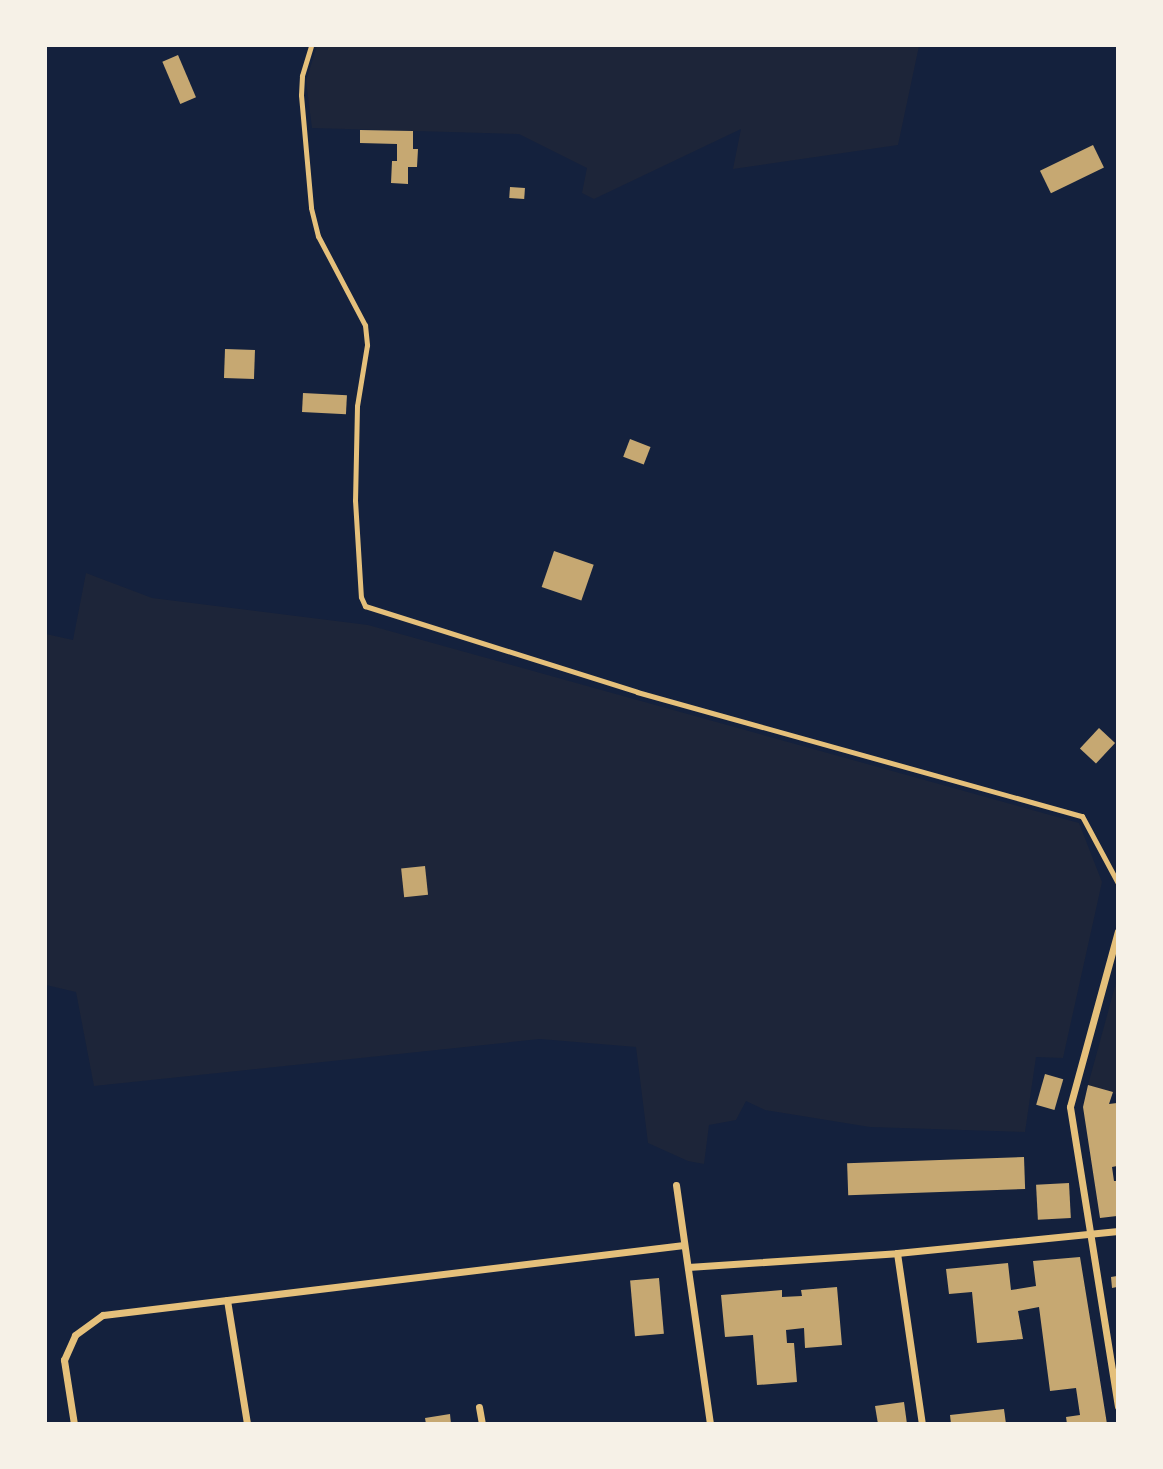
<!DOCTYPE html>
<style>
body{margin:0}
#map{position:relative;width:1163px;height:1469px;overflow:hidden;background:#14213d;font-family:Poppins,sans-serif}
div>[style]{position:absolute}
.green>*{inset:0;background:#1d2539}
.building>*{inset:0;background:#c6a872;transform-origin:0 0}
.service>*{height:5px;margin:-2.5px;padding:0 2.5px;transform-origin:2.5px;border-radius:2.5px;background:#e5c07b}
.minor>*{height:7px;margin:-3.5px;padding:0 3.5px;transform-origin:3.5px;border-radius:3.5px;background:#e5c07b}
span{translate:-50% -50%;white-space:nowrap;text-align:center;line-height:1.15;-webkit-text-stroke:7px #f6f1e7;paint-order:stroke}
.frame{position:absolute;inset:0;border:47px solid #f6f1e7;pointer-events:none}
</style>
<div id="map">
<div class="green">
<div style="clip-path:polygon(317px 46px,919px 46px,898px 145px,733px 169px,741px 129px,594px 199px,582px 193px,587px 168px,519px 134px,312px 128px,306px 81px)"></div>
<div style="clip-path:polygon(86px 573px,152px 598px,368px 625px,1079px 823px,1102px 882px,1063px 1058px,1036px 1057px,1025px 1132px,870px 1127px,765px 1110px,746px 1101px,736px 1120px,709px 1125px,704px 1164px,688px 1161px,648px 1143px,636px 1047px,540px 1039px,94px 1086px,76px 992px,46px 985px,46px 634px,73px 640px)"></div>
<div style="clip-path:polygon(1117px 979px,1117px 1095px,1088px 1085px)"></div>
</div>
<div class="building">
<div style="left:178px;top:55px;width:46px;height:17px;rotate:67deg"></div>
<div style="clip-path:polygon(360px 130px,413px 131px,413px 149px,418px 149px,417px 167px,408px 167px,408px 184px,391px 183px,392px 161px,397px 161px,397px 144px,360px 143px)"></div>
<div style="left:1093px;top:145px;width:25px;height:59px;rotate:64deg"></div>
<div style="left:510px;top:187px;width:15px;height:11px;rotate:4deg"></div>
<div style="left:225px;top:349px;width:30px;height:29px;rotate:2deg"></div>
<div style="left:303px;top:393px;width:44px;height:19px;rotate:3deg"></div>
<div style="left:630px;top:439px;width:22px;height:19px;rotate:21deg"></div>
<div style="left:554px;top:551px;width:42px;height:38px;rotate:19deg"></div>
<div style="left:1099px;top:728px;width:22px;height:28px;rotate:43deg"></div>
<div style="left:425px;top:866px;width:29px;height:24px;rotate:84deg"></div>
<div style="left:1045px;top:1074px;width:19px;height:32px;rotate:16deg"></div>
<div style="clip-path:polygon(1088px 1085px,1113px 1092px,1109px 1104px,1117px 1103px,1117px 1166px,1112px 1167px,1114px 1181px,1117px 1181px,1117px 1216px,1100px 1218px,1083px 1107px)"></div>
<div style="left:1024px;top:1157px;width:32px;height:177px;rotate:88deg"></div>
<div style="left:1069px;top:1183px;width:35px;height:33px;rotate:87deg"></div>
<div style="clip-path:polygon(1080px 1257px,1095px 1349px,1107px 1424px,1067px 1424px,1066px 1417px,1080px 1415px,1076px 1388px,1050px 1391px,1039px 1307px,1018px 1311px,1023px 1339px,977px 1343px,972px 1292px,949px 1294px,946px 1269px,1008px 1263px,1011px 1290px,1036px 1286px,1033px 1261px)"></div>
<div style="clip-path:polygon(1117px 1276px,1117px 1287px,1112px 1288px,1111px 1277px)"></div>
<div style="left:659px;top:1278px;width:56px;height:29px;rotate:85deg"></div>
<div style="clip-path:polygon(837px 1287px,842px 1345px,805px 1348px,804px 1328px,786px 1330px,787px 1343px,794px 1343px,797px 1382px,757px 1385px,753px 1335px,725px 1337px,721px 1295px,782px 1290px,782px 1297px,802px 1296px,801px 1290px)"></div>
<div style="clip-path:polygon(904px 1402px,907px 1424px,878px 1424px,875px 1406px)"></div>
<div style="clip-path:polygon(1004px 1409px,1006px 1424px,951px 1424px,950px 1415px)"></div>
<div style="clip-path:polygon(450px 1414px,451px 1424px,426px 1424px,425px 1418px)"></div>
</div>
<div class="service">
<div style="left:311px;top:46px;width:31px;rotate:107deg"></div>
<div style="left:302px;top:76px;width:19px;rotate:93deg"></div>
<div style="left:301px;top:95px;width:113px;rotate:84.9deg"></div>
<div style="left:311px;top:208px;width:29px;rotate:76deg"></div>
<div style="left:318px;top:236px;width:101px;rotate:62.2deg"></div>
<div style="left:365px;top:325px;width:20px;rotate:84deg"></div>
<div style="left:367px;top:345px;width:62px;rotate:99.3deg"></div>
<div style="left:357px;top:406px;width:94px;rotate:91.2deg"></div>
<div style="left:355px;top:500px;width:97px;rotate:86.5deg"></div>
<div style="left:361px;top:597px;width:10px;rotate:66deg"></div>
<div style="left:365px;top:606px;width:285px;rotate:17.5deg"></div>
<div style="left:637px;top:692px;width:462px;rotate:15.6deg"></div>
<div style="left:1082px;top:816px;width:76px;rotate:61.8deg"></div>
</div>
<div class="minor">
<div style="left:1118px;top:931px;width:182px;rotate:105.3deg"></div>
<div style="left:1070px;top:1107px;width:303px;rotate:80.9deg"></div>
<div style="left:676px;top:1185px;width:241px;rotate:81.9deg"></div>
<div style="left:897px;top:1253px;width:173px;rotate:81.7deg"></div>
<div style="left:688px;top:1267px;width:209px;rotate:-3.8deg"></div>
<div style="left:897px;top:1253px;width:222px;rotate:-5.7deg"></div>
<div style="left:227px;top:1300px;width:126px;rotate:80.8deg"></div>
<div style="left:479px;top:1407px;width:17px;rotate:80deg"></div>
<div style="left:74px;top:1424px;width:65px;rotate:-98.9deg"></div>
<div style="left:64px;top:1360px;width:27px;rotate:-66deg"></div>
<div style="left:75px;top:1335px;width:34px;rotate:-36deg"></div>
<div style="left:103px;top:1315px;width:585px;rotate:-6.87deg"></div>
</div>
<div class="frame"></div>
</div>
